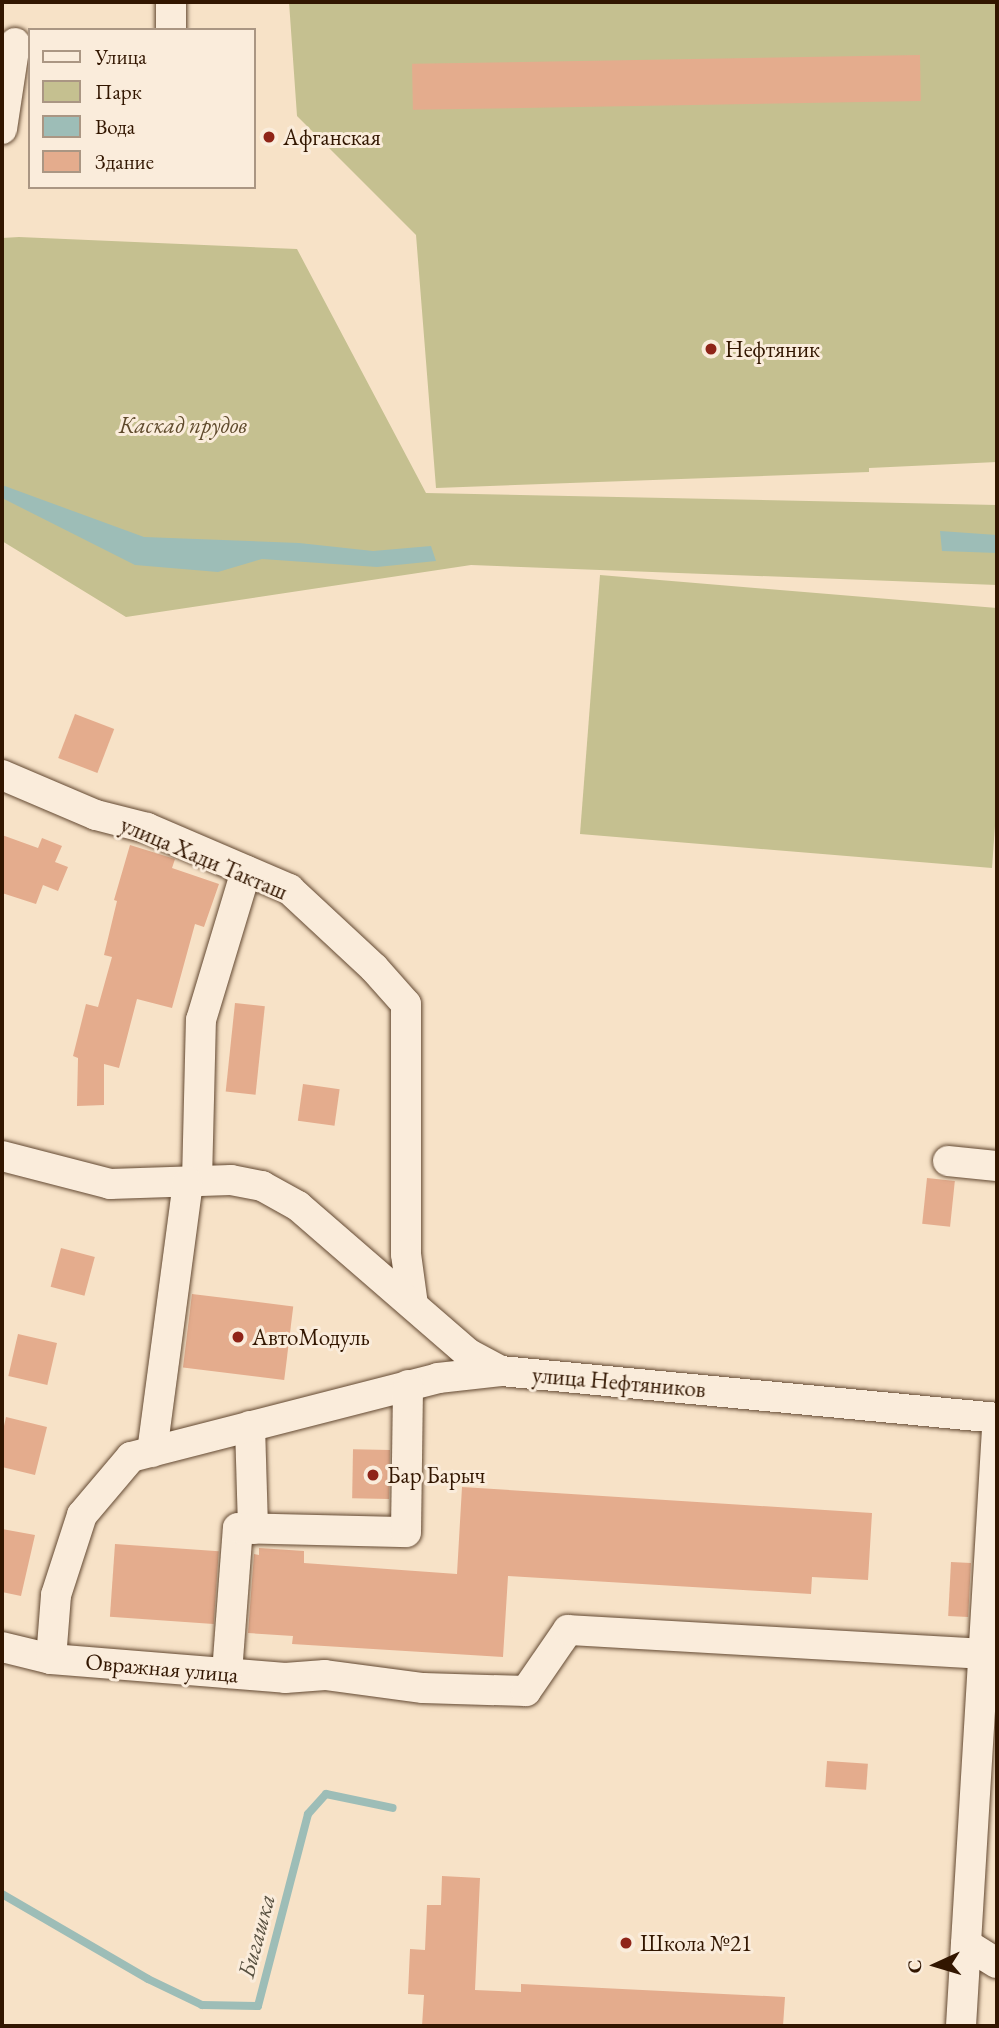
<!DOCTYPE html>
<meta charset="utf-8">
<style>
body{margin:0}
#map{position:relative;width:999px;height:2028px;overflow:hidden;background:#f7e2c7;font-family:"EB Garamond",serif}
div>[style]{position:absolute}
.green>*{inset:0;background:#c5c090}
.water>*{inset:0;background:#9dbdb7}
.stream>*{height:8px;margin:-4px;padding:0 4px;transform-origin:4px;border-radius:4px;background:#9dbdb7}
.building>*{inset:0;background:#e4ac8d;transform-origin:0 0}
.roads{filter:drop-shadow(0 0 2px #634932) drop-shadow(0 0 2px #634932)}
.minor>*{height:30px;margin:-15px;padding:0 15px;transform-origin:15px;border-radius:15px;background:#faecdb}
.dots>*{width:19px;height:19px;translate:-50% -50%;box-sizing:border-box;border:4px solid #faecdb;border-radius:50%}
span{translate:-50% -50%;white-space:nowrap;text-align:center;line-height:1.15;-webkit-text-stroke:6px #faecdb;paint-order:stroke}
.poi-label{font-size:23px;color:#321600}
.left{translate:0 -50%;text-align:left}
.park-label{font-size:23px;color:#5e492b;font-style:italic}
.street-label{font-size:23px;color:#321600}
.water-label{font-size:24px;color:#575040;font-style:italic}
.frame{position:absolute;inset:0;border:4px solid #321600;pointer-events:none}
.legend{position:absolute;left:28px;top:28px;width:228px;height:161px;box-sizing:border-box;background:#faecdb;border:2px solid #aa9683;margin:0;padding:9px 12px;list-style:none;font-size:21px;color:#321600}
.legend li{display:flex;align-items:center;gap:14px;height:35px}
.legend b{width:35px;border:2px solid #aa9683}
.north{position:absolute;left:901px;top:1930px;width:70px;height:70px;-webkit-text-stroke:5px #faecdb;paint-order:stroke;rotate:266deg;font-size:19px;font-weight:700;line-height:28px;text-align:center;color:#321600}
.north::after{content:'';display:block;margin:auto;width:24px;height:32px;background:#321600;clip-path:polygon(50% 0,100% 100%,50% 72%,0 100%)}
</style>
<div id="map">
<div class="green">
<div style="clip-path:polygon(289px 2px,997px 2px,997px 462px,869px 468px,869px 472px,436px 488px,416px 235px,297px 116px)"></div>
<div style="clip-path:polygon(19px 237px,297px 249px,426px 493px,997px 505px,997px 585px,471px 565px,126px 617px,2px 541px,2px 238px)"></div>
<div style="clip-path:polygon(600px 575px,997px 608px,997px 798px,992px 868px,580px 834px)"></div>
</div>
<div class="water">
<div style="clip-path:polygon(2px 485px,144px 537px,299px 543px,373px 551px,431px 546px,436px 561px,377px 567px,262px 559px,218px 572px,135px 565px,2px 498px)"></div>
<div style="clip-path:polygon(940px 531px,997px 535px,997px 553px,942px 551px)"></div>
</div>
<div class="stream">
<div style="left:2px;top:1894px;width:169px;rotate:30.2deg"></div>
<div style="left:148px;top:1979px;width:60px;rotate:25.7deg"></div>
<div style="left:202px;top:2005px;width:56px;rotate:1deg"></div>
<div style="left:258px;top:2006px;width:198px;rotate:-75.4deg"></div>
<div style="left:308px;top:1814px;width:27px;rotate:-48deg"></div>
<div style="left:326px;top:1794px;width:68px;rotate:11.8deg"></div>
</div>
<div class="building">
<div style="left:920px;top:55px;width:46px;height:508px;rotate:89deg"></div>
<div style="left:75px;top:714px;width:42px;height:47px;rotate:21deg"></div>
<div style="clip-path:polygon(2px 835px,38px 848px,42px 838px,62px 846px,55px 862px,68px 867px,58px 891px,43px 885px,36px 904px,2px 893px)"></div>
<div style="clip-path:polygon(130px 845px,175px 859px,172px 868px,219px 884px,204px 927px,195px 924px,172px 1008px,137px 999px,119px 1068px,104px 1064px,104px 1105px,77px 1106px,78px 1058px,73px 1056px,86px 1004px,98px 1007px,112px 957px,104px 955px,117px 901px,114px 900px)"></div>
<div style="left:235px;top:1003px;width:30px;height:89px;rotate:6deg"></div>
<div style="left:303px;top:1084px;width:37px;height:37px;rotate:8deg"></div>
<div style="left:927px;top:1178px;width:28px;height:46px;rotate:6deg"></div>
<div style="left:61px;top:1248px;width:35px;height:40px;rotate:15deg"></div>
<div style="left:192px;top:1294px;width:102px;height:74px;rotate:7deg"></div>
<div style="left:18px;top:1334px;width:40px;height:43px;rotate:13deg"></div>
<div style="clip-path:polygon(6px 1417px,47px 1427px,35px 1475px,2px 1467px,2px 1435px)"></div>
<div style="left:390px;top:1450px;width:49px;height:37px;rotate:91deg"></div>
<div style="clip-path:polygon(462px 1487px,872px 1513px,868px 1580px,812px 1577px,811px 1594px,508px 1576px,503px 1657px,292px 1644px,293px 1636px,248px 1633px,254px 1554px,259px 1555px,259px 1548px,304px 1551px,304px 1563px,457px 1574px)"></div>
<div style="clip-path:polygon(2px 1529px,35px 1535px,21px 1596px,2px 1592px)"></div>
<div style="left:115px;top:1544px;width:104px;height:73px;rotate:4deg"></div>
<div style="left:951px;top:1562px;width:20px;height:54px;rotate:3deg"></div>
<div style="left:827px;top:1761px;width:41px;height:26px;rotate:4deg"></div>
<div style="clip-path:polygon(442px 1876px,480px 1878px,475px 1990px,521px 1992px,521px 1984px,785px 1997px,783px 2026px,422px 2026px,424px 1995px,408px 1994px,410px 1949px,425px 1950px,427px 1905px,441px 1905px)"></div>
</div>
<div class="roads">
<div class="minor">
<div style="left:171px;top:2px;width:28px;rotate:90deg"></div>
<div style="left:2px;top:129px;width:87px;rotate:-81.4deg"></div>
<div style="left:2px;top:775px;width:102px;rotate:23.1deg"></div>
<div style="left:96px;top:815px;width:53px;rotate:14.3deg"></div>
<div style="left:147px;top:828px;width:155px;rotate:23.2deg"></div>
<div style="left:289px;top:889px;width:116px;rotate:42.9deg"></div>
<div style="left:374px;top:968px;width:48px;rotate:48.4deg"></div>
<div style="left:406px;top:1004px;width:250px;rotate:90deg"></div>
<div style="left:406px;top:1254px;width:51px;rotate:82.2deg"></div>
<div style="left:2px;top:1156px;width:112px;rotate:14.5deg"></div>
<div style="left:110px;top:1184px;width:121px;rotate:-1.9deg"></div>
<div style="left:231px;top:1180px;width:32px;rotate:11deg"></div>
<div style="left:262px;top:1186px;width:41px;rotate:29.1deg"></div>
<div style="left:298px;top:1206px;width:226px;rotate:40.9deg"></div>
<div style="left:469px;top:1354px;width:36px;rotate:28deg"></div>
<div style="left:501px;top:1371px;width:498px;rotate:5.4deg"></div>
<div style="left:948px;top:1161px;width:49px;rotate:5.8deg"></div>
<div style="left:197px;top:1181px;width:161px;rotate:-88.6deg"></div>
<div style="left:201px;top:1020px;width:156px;rotate:-73.2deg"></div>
<div style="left:250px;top:1426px;width:103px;rotate:88.3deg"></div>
<div style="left:152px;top:1452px;width:272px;rotate:-82.4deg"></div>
<div style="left:2px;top:1647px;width:50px;rotate:13.8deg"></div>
<div style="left:51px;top:1659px;width:235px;rotate:4.6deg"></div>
<div style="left:285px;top:1678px;width:40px;rotate:-4.3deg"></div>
<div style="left:325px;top:1675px;width:99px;rotate:7.6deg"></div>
<div style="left:423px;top:1688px;width:103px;rotate:1.7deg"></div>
<div style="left:526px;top:1691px;width:74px;rotate:-55.5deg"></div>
<div style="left:568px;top:1630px;width:416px;rotate:3.3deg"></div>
<div style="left:51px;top:1659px;width:64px;rotate:-85.5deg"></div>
<div style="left:56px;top:1595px;width:84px;rotate:-72deg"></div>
<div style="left:82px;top:1515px;width:76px;rotate:-49.8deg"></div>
<div style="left:131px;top:1457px;width:317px;rotate:-14.4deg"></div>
<div style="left:438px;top:1378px;width:63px;rotate:-6.3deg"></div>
<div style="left:227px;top:1673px;width:145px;rotate:-85.7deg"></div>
<div style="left:238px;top:1528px;width:168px;rotate:1.4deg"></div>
<div style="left:406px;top:1532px;width:147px;rotate:-89.2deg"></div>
<div style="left:966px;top:1944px;width:36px;rotate:32deg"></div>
<div style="left:961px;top:2026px;width:598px;rotate:-86.55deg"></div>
</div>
</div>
<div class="dots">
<div style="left:269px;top:137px;background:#8f2418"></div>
<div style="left:711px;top:349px;background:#8f2418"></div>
<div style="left:238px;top:1337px;background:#8f2418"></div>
<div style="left:373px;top:1475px;background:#8f2418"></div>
<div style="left:626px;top:1943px;background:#8f2418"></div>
</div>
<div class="poi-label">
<span class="left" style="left:283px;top:137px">Афганская</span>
<span class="left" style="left:725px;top:349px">Нефтяник</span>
<span class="left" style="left:252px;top:1337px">АвтоМодуль</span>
<span class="left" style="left:387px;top:1475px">Бар Барыч</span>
<span class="left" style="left:640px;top:1943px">Школа №21</span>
</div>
<div class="park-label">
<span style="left:183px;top:425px">Каскад прудов</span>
</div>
<div class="street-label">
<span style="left:204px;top:858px;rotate:23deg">улица Хади Такташ</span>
<span style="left:619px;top:1382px;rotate:5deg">улица Нефтяников</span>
<span style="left:162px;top:1668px;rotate:5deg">Овражная улица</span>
</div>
<div class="water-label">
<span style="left:256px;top:1936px;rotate:-75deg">Бигашка</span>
</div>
<div class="frame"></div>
<ul class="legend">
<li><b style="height:9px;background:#faecdb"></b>Улица</li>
<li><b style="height:19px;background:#c5c090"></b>Парк</li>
<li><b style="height:19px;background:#9dbdb7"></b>Вода</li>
<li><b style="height:19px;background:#e4ac8d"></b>Здание</li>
</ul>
<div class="north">С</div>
</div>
